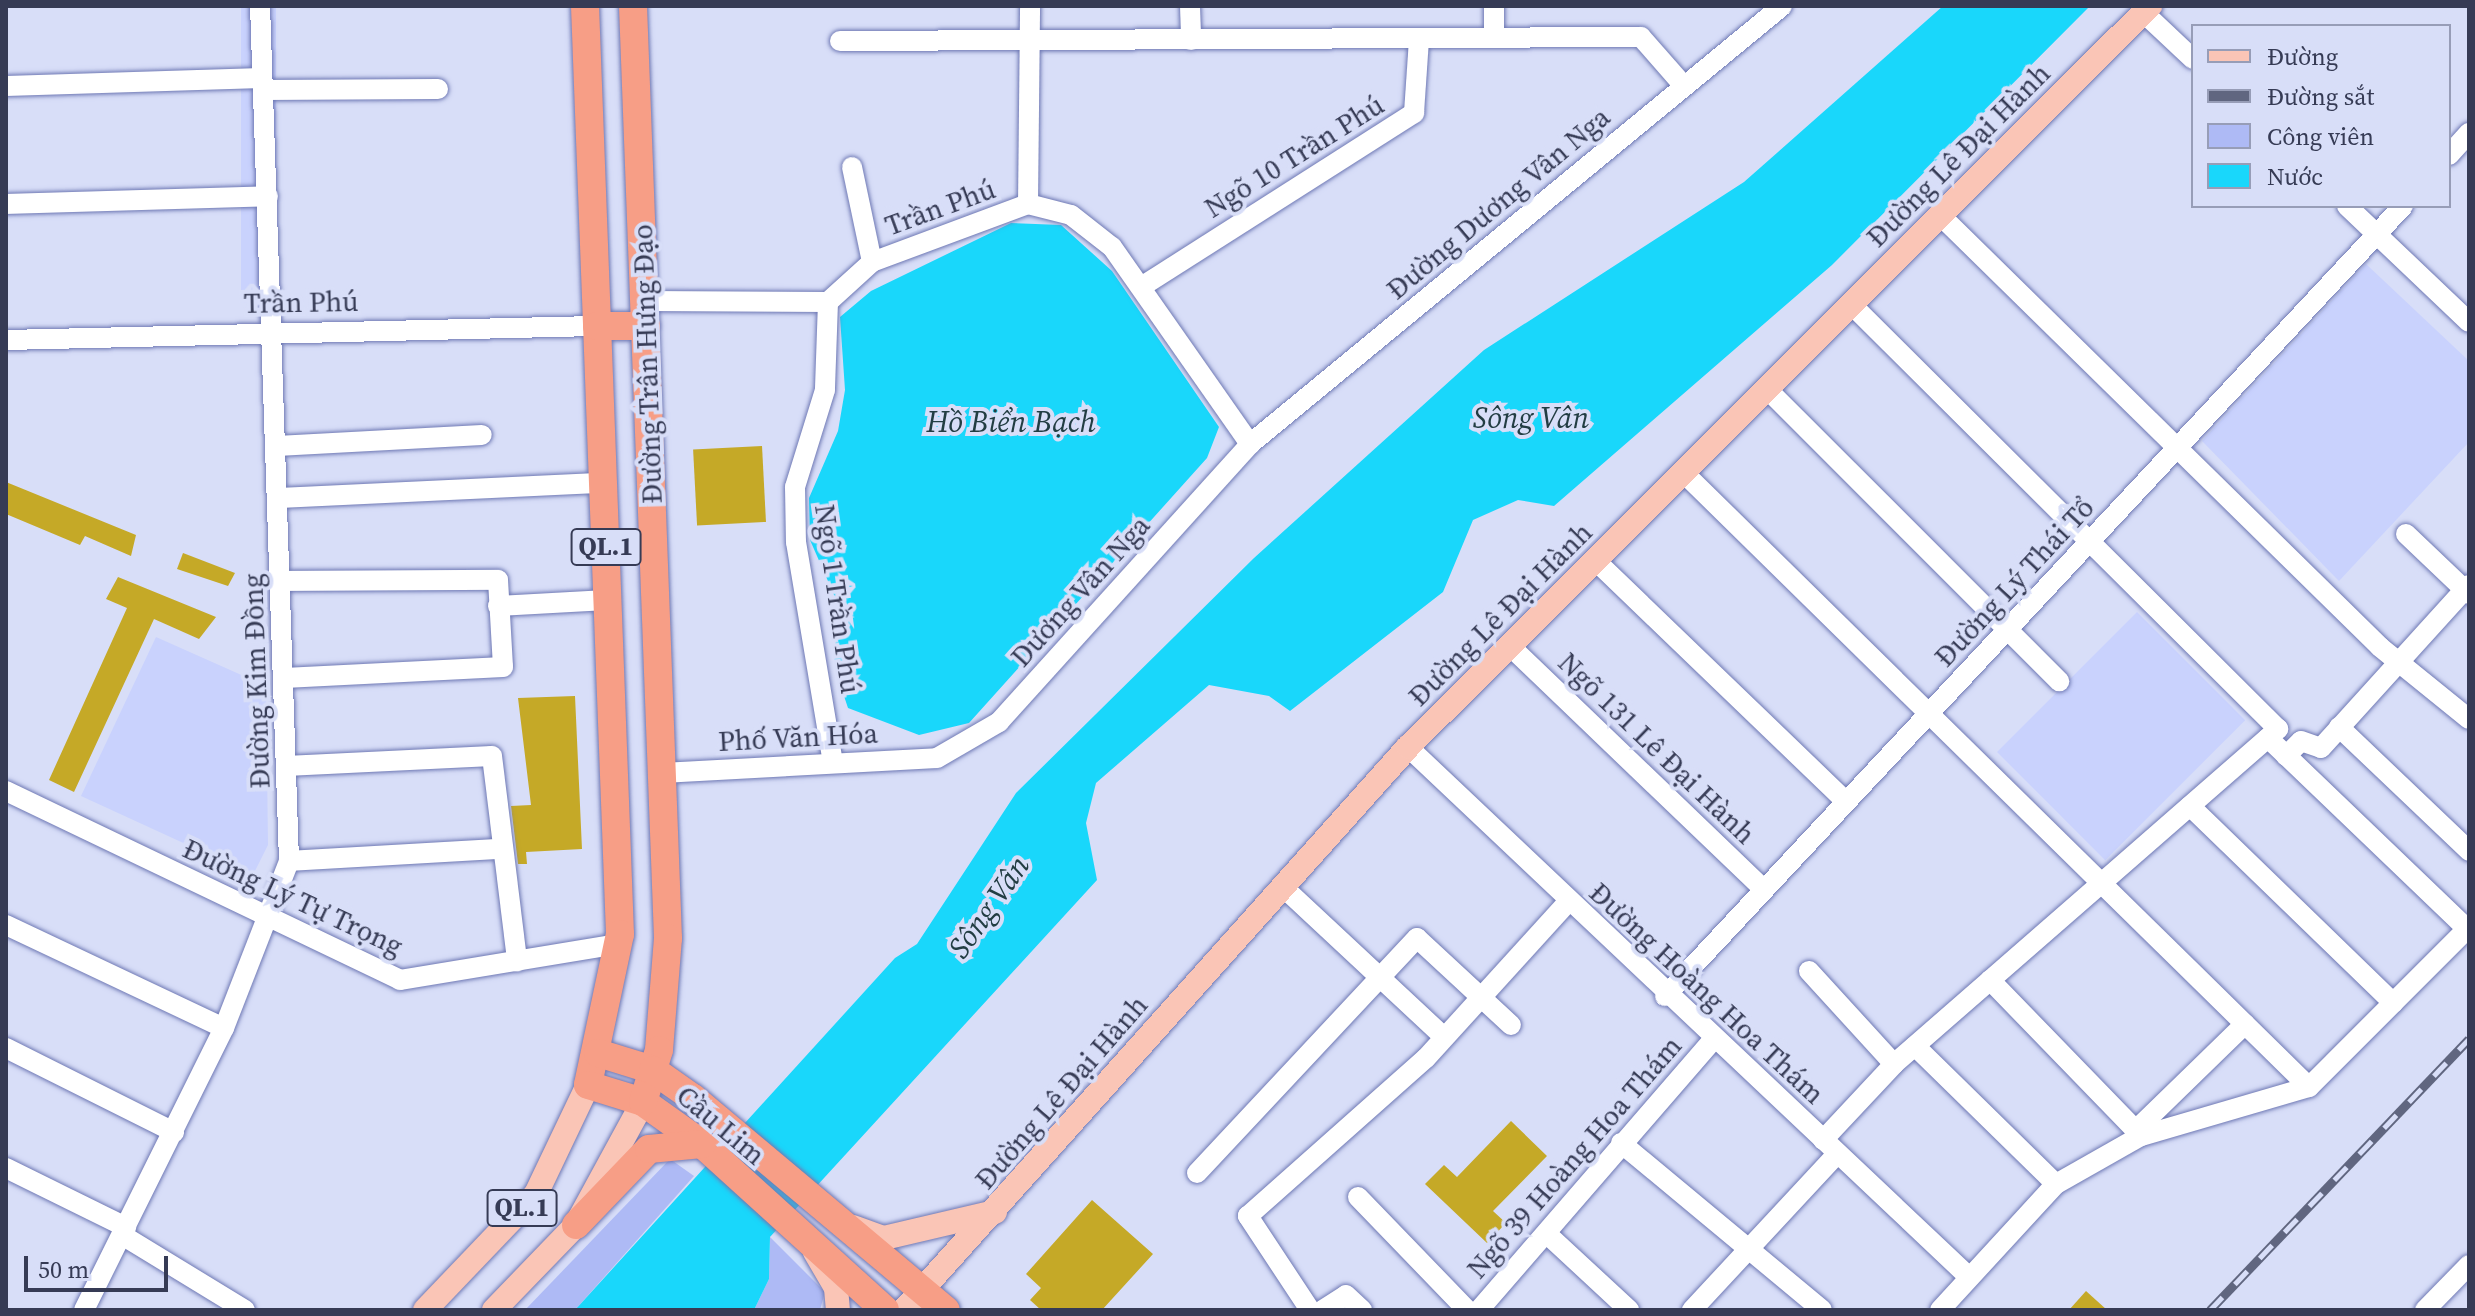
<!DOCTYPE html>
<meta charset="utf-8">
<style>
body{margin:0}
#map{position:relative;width:2475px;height:1316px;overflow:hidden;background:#d8def8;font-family:"Source Serif 4",serif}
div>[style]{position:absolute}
.built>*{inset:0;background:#c9d2fd;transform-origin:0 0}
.green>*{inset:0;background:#aebaf5}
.water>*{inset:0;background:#19d7fb}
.building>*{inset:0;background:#c5a927;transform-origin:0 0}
.roads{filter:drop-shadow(0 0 2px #6e78b4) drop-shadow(0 0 2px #6e78b4)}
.minor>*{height:20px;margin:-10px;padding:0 10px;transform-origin:10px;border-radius:10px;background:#fff}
.major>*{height:24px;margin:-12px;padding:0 12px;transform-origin:12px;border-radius:12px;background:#fac5b6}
.highway>*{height:28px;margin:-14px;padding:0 14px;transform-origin:14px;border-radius:14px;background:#f79e86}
.rail>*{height:9px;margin-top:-4.5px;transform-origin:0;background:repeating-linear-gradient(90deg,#d8def8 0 18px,#606680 0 36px);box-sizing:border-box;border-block:2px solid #606680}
span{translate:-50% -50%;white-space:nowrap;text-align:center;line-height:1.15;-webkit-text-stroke:8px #d8def8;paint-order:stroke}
.shield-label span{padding:2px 6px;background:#d8def8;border:2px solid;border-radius:6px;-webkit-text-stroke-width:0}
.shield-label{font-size:26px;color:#363b55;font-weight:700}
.street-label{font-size:28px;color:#363b55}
.water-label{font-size:30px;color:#223d43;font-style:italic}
.frame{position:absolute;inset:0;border:8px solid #363b55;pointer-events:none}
.legend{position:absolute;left:2191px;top:24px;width:260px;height:184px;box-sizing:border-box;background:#d8def8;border:2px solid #979db7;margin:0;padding:10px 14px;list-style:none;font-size:24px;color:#363b55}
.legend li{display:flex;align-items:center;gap:16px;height:40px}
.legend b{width:40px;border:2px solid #979db7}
.scale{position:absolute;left:24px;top:1256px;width:144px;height:36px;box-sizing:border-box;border:4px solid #363b55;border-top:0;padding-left:10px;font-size:24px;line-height:28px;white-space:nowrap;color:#363b55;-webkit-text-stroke:6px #d8def8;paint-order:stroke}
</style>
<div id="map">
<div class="built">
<div style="left:241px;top:6px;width:35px;height:297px"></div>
<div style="clip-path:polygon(2366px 264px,2469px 361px,2469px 442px,2339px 581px,2202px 441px)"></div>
<div style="left:2137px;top:612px;width:153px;height:198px;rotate:45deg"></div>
<div style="clip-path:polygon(156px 637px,266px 686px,268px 845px,253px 875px,81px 796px)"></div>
</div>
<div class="green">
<div style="clip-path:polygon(670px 1159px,694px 1176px,575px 1310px,525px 1310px)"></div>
<div style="clip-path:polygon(770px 1237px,825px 1292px,820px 1310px,754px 1310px,769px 1279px)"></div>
</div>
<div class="water">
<div style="clip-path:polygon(1943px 6px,2090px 6px,1832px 265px,1554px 506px,1518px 500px,1473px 520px,1443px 592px,1290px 711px,1269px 696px,1209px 685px,1096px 783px,1086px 823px,1097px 880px,770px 1237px,769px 1279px,754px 1310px,575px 1310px,895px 958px,917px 944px,1016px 793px,1254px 558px,1484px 350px,1744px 182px)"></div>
<div style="clip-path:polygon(1011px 223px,1061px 225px,1112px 271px,1219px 427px,1207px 458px,969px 723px,919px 735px,848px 708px,834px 666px,838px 604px,810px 540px,809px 498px,838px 431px,845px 390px,840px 317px,871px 291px)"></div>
</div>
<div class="building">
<div style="left:762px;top:446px;width:76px;height:69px;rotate:87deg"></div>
<div style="clip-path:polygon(6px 482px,136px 535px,131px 556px,85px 536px,80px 545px,6px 514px)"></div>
<div style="clip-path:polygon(183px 553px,235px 573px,228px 586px,177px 569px)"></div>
<div style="clip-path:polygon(118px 577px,216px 617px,199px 639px,154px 619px,74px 792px,49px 780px,127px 608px,106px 599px)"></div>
<div style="clip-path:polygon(575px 696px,582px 849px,526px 852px,527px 864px,518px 864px,511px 806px,531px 805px,518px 698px)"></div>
<div style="clip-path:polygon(1511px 1121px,1547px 1156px,1493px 1211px,1506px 1223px,1487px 1243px,1425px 1184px,1444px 1165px,1457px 1177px)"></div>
<div style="clip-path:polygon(1092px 1200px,1153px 1254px,1102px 1310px,1041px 1310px,1030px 1300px,1041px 1288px,1026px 1274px)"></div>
<div style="clip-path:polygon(2086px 1291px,2107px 1310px,2069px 1310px)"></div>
</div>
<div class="roads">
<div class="minor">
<div style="left:1190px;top:6px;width:34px;rotate:88deg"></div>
<div style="left:1494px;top:6px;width:32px;rotate:90deg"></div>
<div style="left:2144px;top:13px;width:67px;rotate:43.2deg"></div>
<div style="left:840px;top:41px;width:801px;rotate:-0.29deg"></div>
<div style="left:1641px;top:37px;width:65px;rotate:48.7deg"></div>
<div style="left:6px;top:86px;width:256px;rotate:-1.8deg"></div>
<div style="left:263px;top:90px;width:175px;rotate:-0.3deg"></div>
<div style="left:2449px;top:155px;width:30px;rotate:-48deg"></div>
<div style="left:852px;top:167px;width:97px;rotate:78.1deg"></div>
<div style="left:6px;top:204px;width:262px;rotate:-1.7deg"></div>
<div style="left:1028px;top:204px;width:198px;rotate:-89.4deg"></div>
<div style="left:2347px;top:206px;width:168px;rotate:43.6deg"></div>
<div style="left:1940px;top:215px;width:617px;rotate:44.47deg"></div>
<div style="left:2380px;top:647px;width:114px;rotate:39deg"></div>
<div style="left:1141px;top:287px;width:324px;rotate:-32.5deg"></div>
<div style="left:1414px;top:113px;width:74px;rotate:-86.1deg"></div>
<div style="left:645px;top:301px;width:183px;rotate:0.3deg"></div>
<div style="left:828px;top:302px;width:59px;rotate:-42.3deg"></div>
<div style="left:872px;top:262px;width:166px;rotate:-20.4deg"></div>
<div style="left:1028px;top:204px;width:44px;rotate:14.3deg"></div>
<div style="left:1071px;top:215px;width:52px;rotate:38deg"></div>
<div style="left:1112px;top:247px;width:241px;rotate:55deg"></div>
<div style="left:828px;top:302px;width:88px;rotate:92deg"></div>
<div style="left:825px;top:390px;width:102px;rotate:107.2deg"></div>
<div style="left:795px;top:487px;width:55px;rotate:89deg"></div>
<div style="left:796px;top:542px;width:224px;rotate:80.5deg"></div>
<div style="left:6px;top:340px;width:591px;rotate:-1.36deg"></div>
<div style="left:1768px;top:390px;width:412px;rotate:45deg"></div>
<div style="left:277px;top:446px;width:205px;rotate:-3.1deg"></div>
<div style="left:1684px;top:473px;width:876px;rotate:44.49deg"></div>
<div style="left:279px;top:498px;width:324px;rotate:-2.7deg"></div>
<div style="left:2406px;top:534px;width:87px;rotate:43.6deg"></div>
<div style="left:1596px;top:561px;width:347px;rotate:43.9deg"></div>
<div style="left:281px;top:581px;width:217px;rotate:-0.3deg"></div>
<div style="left:498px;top:580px;width:87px;rotate:86.7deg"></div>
<div style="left:503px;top:667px;width:219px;rotate:177.1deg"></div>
<div style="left:498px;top:606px;width:109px;rotate:-3.2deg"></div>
<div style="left:1510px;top:646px;width:352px;rotate:43.8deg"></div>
<div style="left:2339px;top:727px;width:180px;rotate:43.6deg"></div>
<div style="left:2268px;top:738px;width:276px;rotate:43.8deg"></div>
<div style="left:1408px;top:747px;width:772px;rotate:43.37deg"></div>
<div style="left:2286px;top:756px;width:21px;rotate:-45deg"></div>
<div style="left:2301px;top:741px;width:21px;rotate:19deg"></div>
<div style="left:2321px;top:748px;width:220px;rotate:-47.8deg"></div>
<div style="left:286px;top:766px;width:206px;rotate:-2.8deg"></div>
<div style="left:492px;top:756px;width:207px;rotate:83deg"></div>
<div style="left:662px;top:773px;width:275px;rotate:-3.1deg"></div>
<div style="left:937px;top:758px;width:72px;rotate:-30.1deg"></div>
<div style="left:999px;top:722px;width:375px;rotate:-47.9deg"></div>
<div style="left:1250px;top:444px;width:689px;rotate:-39.46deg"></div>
<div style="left:6px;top:791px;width:437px;rotate:25.6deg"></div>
<div style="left:400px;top:980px;width:221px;rotate:-9.4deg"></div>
<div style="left:2190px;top:806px;width:283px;rotate:44.1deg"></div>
<div style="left:289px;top:861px;width:211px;rotate:-3.3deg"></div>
<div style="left:1283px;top:887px;width:220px;rotate:43deg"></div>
<div style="left:6px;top:925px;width:241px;rotate:25.3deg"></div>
<div style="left:1809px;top:971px;width:126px;rotate:47.6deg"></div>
<div style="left:1990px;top:980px;width:217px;rotate:45.9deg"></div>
<div style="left:1665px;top:996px;width:1081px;rotate:-46.95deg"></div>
<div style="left:1915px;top:1046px;width:197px;rotate:44.4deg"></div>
<div style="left:6px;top:1048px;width:188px;rotate:26.6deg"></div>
<div style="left:2136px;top:1130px;width:152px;rotate:-44.2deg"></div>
<div style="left:1823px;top:1140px;width:104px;rotate:-46.9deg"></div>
<div style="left:1894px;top:1064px;width:510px;rotate:-41.1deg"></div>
<div style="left:2278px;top:729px;width:602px;rotate:-135.13deg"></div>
<div style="left:1621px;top:1143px;width:261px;rotate:39.7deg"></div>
<div style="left:6px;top:1168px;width:134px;rotate:26.2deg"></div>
<div style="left:1197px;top:1173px;width:322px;rotate:-46.9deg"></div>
<div style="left:1417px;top:938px;width:128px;rotate:42.8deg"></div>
<div style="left:1358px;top:1197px;width:157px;rotate:46deg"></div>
<div style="left:1547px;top:1234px;width:112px;rotate:42.8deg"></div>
<div style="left:122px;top:1235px;width:144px;rotate:31.4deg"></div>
<div style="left:84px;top:1310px;width:315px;rotate:-63.6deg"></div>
<div style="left:224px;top:1028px;width:179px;rotate:-68.7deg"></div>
<div style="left:289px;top:861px;width:855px;rotate:-91.94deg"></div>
<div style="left:1310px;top:1310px;width:113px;rotate:-123.4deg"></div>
<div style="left:1248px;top:1216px;width:238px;rotate:-41.6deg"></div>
<div style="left:1426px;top:1058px;width:211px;rotate:-47.7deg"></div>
<div style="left:1323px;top:1310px;width:27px;rotate:-33deg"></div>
<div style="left:1346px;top:1295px;width:22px;rotate:43deg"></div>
<div style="left:1479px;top:1310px;width:356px;rotate:-49.1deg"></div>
<div style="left:1692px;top:1310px;width:213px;rotate:-47.1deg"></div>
<div style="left:1940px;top:1310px;width:171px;rotate:-47.4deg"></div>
<div style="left:2056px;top:1184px;width:98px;rotate:-29.5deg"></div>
<div style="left:2141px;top:1136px;width:175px;rotate:-16.3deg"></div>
<div style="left:2309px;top:1087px;width:226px;rotate:-45deg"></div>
<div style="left:2425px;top:1310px;width:63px;rotate:-45.6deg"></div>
</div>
<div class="major">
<div style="left:853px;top:1227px;width:33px;rotate:20deg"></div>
<div style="left:884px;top:1238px;width:114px;rotate:-13.2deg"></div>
<div style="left:815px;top:1252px;width:42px;rotate:59.7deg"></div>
<div style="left:836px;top:1288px;width:22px;rotate:85deg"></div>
<div style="left:425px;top:1310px;width:161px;rotate:-46.3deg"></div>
<div style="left:536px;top:1194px;width:121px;rotate:-64.5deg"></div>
<div style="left:494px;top:1310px;width:118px;rotate:-46deg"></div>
<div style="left:576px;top:1225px;width:140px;rotate:-61.4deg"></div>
<div style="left:904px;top:1310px;width:756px;rotate:-48.16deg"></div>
<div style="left:1408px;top:747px;width:1049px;rotate:-44.96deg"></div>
</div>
<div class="highway">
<div style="left:585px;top:6px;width:929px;rotate:87.84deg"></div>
<div style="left:620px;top:934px;width:154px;rotate:102deg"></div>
<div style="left:588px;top:1085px;width:58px;rotate:17.2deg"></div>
<div style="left:643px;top:1102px;width:72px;rotate:35.4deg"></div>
<div style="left:702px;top:1144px;width:247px;rotate:42.2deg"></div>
<div style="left:633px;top:6px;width:933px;rotate:87.85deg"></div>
<div style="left:668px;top:938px;width:112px;rotate:94.6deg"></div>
<div style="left:659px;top:1050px;width:54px;rotate:107.1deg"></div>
<div style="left:597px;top:326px;width:49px"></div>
<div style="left:598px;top:1053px;width:58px;rotate:17.2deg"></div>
<div style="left:653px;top:1070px;width:49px;rotate:35deg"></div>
<div style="left:693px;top:1098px;width:330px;rotate:40deg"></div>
<div style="left:576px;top:1225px;width:105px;rotate:-46.2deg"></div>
<div style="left:649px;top:1149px;width:53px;rotate:-5.4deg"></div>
</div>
</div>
<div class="rail">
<div style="left:2210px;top:1310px;width:375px;rotate:-46.3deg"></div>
</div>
<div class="shield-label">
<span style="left:606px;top:547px">QL.1</span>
<span style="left:522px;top:1208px">QL.1</span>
</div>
<div class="street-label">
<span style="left:1958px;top:155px;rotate:-45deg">Đường Lê Đại Hành</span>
<span style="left:1294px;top:156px;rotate:-32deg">Ngõ 10 Trần Phú</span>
<span style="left:1498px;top:203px;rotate:-40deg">Đường Dương Vân Nga</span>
<span style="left:940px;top:207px;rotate:-20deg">Trần Phú</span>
<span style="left:301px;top:302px;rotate:-1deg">Trần Phú</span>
<span style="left:647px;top:364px;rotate:-92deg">Đường Trân Hưng Đạo</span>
<span style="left:2014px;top:582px;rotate:-47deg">Đường Lý Thái Tổ</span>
<span style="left:1080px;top:591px;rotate:-48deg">Dương Vân Nga</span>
<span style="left:838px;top:599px;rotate:82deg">Ngõ 1 Trần Phú</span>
<span style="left:1500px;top:614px;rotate:-45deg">Đường Lê Đại Hành</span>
<span style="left:256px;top:681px;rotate:-92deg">Đường Kim Đồng</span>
<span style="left:798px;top:737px;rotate:-3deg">Phố Văn Hóa</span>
<span style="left:1657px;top:748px;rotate:44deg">Ngõ 131 Lê Đại Hành</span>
<span style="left:293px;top:897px;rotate:25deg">Đường Lý Tự Trọng</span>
<span style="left:1707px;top:993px;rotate:43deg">Đường Hoàng Hoa Thám</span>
<span style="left:1061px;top:1092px;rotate:-49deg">Đường Lê Đại Hành</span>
<span style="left:721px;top:1125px;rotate:40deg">Cầu Lim</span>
<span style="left:1574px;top:1157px;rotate:-49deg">Ngõ 39 Hoàng Hoa Thám</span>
</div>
<div class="water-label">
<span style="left:1531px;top:418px">Sông Vân</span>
<span style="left:1011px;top:422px">Hồ Biển Bạch</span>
<span style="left:989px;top:907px;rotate:-55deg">Sông Vân</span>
</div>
<div class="frame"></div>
<ul class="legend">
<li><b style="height:10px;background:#fac5b6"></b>Đường</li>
<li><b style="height:10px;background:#606680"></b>Đường sắt</li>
<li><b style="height:22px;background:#aebaf5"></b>Công viên</li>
<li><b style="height:22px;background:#19d7fb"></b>Nước</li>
</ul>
<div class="scale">50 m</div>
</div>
